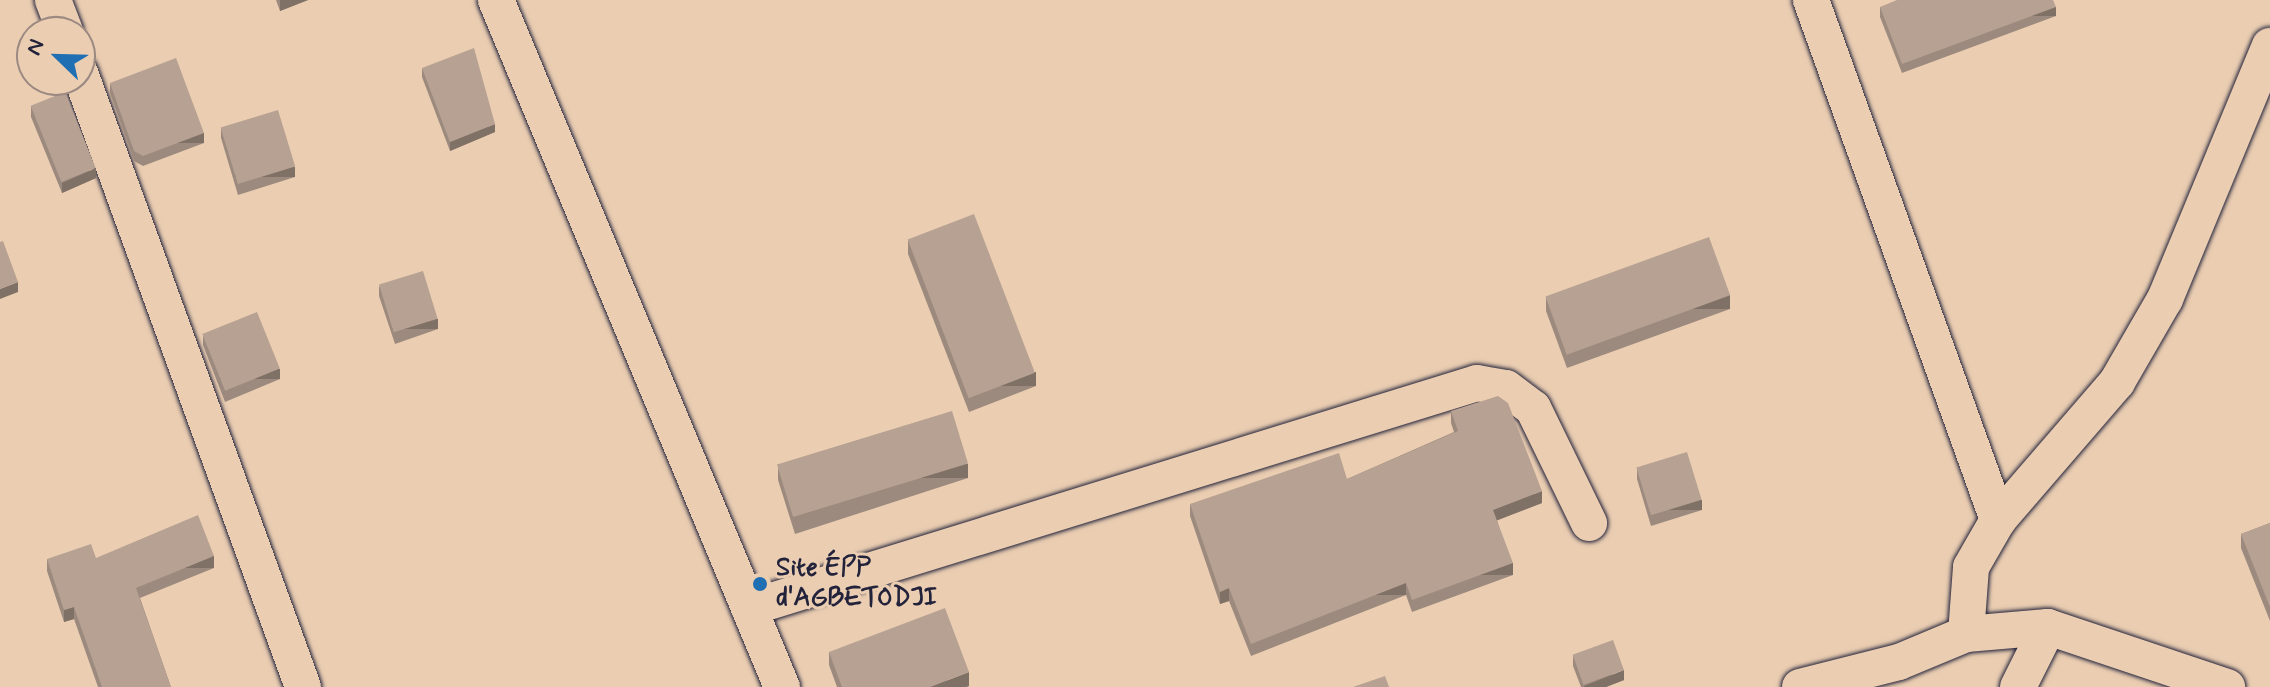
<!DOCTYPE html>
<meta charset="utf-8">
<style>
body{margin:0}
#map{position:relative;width:2270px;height:687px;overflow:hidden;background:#ebceb2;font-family:Mynerve,sans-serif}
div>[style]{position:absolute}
.roads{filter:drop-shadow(0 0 2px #22223b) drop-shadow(0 0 2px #22223b)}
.minor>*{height:36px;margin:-18px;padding:0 18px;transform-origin:18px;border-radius:18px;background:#ebceb2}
.wall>*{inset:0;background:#9d8a7e}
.shaded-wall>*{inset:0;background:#807166;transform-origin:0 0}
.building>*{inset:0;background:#b7a192;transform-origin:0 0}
.dots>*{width:22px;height:22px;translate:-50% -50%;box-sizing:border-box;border:4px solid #ebceb2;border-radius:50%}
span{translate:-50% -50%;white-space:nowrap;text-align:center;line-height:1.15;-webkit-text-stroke:6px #ebceb2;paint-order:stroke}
.poi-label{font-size:26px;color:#22223b;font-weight:700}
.left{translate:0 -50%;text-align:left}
.north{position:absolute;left:16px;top:16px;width:80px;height:80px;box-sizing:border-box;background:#ebceb2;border:2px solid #9b8982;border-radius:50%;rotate:293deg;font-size:22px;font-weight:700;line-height:32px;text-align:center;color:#22223b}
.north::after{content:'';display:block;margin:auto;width:28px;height:36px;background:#1f6fb2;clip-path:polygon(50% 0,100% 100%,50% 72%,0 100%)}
</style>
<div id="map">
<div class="roads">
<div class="minor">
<div style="left:53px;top:0;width:34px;rotate:69deg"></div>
<div style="left:496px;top:0;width:744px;rotate:67.4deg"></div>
<div style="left:1811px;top:0;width:553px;rotate:70.22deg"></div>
<div style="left:80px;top:73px;width:653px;rotate:70.04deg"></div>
<div style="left:749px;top:608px;width:762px;rotate:-17.17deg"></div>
<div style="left:1477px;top:383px;width:29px;rotate:10deg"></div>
<div style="left:1506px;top:388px;width:34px;rotate:37deg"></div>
<div style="left:1533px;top:408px;width:128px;rotate:64deg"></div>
<div style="left:1966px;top:634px;width:67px;rotate:-85.7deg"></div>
<div style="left:1971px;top:567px;width:54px;rotate:-60.1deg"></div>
<div style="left:1998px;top:520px;width:182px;rotate:-49.2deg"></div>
<div style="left:2117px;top:382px;width:96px;rotate:-60deg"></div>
<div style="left:2165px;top:299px;width:274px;rotate:-67.5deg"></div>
<div style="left:1800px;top:687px;width:102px;rotate:-14.2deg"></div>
<div style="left:1899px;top:662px;width:73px;rotate:-22.7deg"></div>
<div style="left:1966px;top:634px;width:82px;rotate:-4.9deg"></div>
<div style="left:2048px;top:627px;width:189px;rotate:18.5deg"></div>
<div style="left:2018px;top:687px;width:67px;rotate:-63.4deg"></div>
</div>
</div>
<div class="wall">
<div style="clip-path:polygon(276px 0,308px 0,280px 11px)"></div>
<div style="clip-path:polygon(1880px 7px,2056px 16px,1902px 73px,1880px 17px)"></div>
<div style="clip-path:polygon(422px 68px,495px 132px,450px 151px,422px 77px)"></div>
<div style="clip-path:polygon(110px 83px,204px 143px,143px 166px,134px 161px,110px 93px)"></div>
<div style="clip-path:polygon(31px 106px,96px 178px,62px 193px,31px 117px)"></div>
<div style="clip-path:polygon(221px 128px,295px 177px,238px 195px,221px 138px)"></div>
<div style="clip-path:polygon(908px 240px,1036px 386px,969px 412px,908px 254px)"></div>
<div style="clip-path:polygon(379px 286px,438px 329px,395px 344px,379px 296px)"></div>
<div style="clip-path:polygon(1546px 297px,1730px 309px,1567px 368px,1546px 311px)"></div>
<div style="clip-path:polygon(203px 335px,280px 379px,225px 402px,203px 345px)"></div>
<div style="clip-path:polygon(1451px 411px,1542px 503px,1497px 520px,1513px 575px,1412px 612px,1406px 595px,1251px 656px,1229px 601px,1220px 604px,1190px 516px,1190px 504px,1347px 479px,1454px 432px,1451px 423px)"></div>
<div style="clip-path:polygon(778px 467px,968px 478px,795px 534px,778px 480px)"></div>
<div style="clip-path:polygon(1637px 469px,1702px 510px,1651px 526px,1637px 479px)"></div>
<div style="clip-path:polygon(2270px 523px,2270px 621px,2241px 548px,2241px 534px)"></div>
<div style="clip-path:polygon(47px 559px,214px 568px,140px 598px,171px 687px,98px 687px,74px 619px,64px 622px,47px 571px)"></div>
<div style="clip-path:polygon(829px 652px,969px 686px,966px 687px,837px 687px,829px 665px)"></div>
<div style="clip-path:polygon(1573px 656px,1624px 680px,1606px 687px,1581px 687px,1573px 666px)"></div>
</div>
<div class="shaded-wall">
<div style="clip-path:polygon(280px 0,308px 0,280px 11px)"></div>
<div style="left:2056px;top:7px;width:9px;height:164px;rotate:90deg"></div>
<div style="clip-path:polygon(495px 124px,495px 132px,450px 151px,450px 142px)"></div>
<div style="left:204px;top:133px;width:10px;height:65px;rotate:90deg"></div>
<div style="left:295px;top:167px;width:10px;height:60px;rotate:90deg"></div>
<div style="clip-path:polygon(96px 168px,96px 178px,62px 193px,62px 183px)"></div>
<div style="clip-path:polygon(18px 282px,18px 292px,0 299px,0 289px)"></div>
<div style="left:1730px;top:295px;width:14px;height:173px;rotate:90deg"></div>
<div style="left:438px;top:319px;width:10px;height:46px;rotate:90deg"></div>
<div style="left:280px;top:369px;width:10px;height:60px;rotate:90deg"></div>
<div style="left:1036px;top:372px;width:14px;height:72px;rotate:90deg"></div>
<div style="left:968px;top:464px;width:14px;height:182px;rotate:90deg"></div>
<div style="clip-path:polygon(1542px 491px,1542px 503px,1493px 522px,1493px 510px)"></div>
<div style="left:1702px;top:500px;width:10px;height:53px;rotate:90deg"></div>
<div style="left:214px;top:556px;width:12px;height:84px;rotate:90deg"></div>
<div style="left:1513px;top:563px;width:12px;height:108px;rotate:90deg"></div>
<div style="left:1406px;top:583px;width:12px;height:167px;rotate:90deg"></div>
<div style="clip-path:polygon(1229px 588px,1229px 601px,1220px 604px,1220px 592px)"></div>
<div style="clip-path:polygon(74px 607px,74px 619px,64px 622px,64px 610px)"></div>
<div style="clip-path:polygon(1624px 670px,1624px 680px,1606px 687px,1584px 687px,1584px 686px)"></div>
<div style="clip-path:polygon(969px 672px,969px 686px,966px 687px,930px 687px)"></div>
</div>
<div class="building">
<div style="clip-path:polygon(1897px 0,2053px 0,2056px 7px,1902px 64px,1880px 7px)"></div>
<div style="clip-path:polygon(474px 48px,495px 124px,450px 142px,422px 68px)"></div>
<div style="clip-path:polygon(176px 58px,204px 133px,143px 156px,134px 151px,110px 83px)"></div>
<div style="left:65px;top:92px;width:82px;height:37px;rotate:68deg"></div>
<div style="left:278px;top:110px;width:59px;height:60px;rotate:73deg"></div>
<div style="left:974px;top:214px;width:170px;height:71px;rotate:69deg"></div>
<div style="left:1709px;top:237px;width:62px;height:174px;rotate:70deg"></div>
<div style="clip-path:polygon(3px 241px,18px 282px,0 289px,0 242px)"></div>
<div style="left:423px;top:271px;width:50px;height:46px;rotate:73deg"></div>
<div style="left:257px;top:312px;width:61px;height:59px;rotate:68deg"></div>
<div style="clip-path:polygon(1498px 396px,1508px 403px,1542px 491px,1493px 510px,1513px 563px,1412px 600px,1406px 583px,1251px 644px,1229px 588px,1220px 592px,1190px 504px,1339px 453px,1347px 479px,1458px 431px,1451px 411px)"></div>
<div style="left:952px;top:411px;width:55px;height:183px;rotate:73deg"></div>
<div style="left:1687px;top:452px;width:50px;height:53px;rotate:73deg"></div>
<div style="clip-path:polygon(198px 515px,214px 556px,136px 588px,171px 687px,102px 687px,74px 607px,64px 610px,47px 559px,91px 544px,96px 558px)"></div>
<div style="clip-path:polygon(2270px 523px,2270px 607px,2241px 534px)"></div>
<div style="clip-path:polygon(945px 608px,969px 672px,930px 687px,842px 687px,829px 652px)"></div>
<div style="left:1613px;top:640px;width:32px;height:43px;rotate:70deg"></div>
<div style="clip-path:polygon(1385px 676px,1389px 687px,1353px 687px)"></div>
</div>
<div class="dots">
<div style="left:760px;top:584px;background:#1f6fb2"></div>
</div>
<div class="poi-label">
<span class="left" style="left:776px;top:584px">Site ÉPP<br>d'AGBETODJI</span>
</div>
<div class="north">N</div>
</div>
